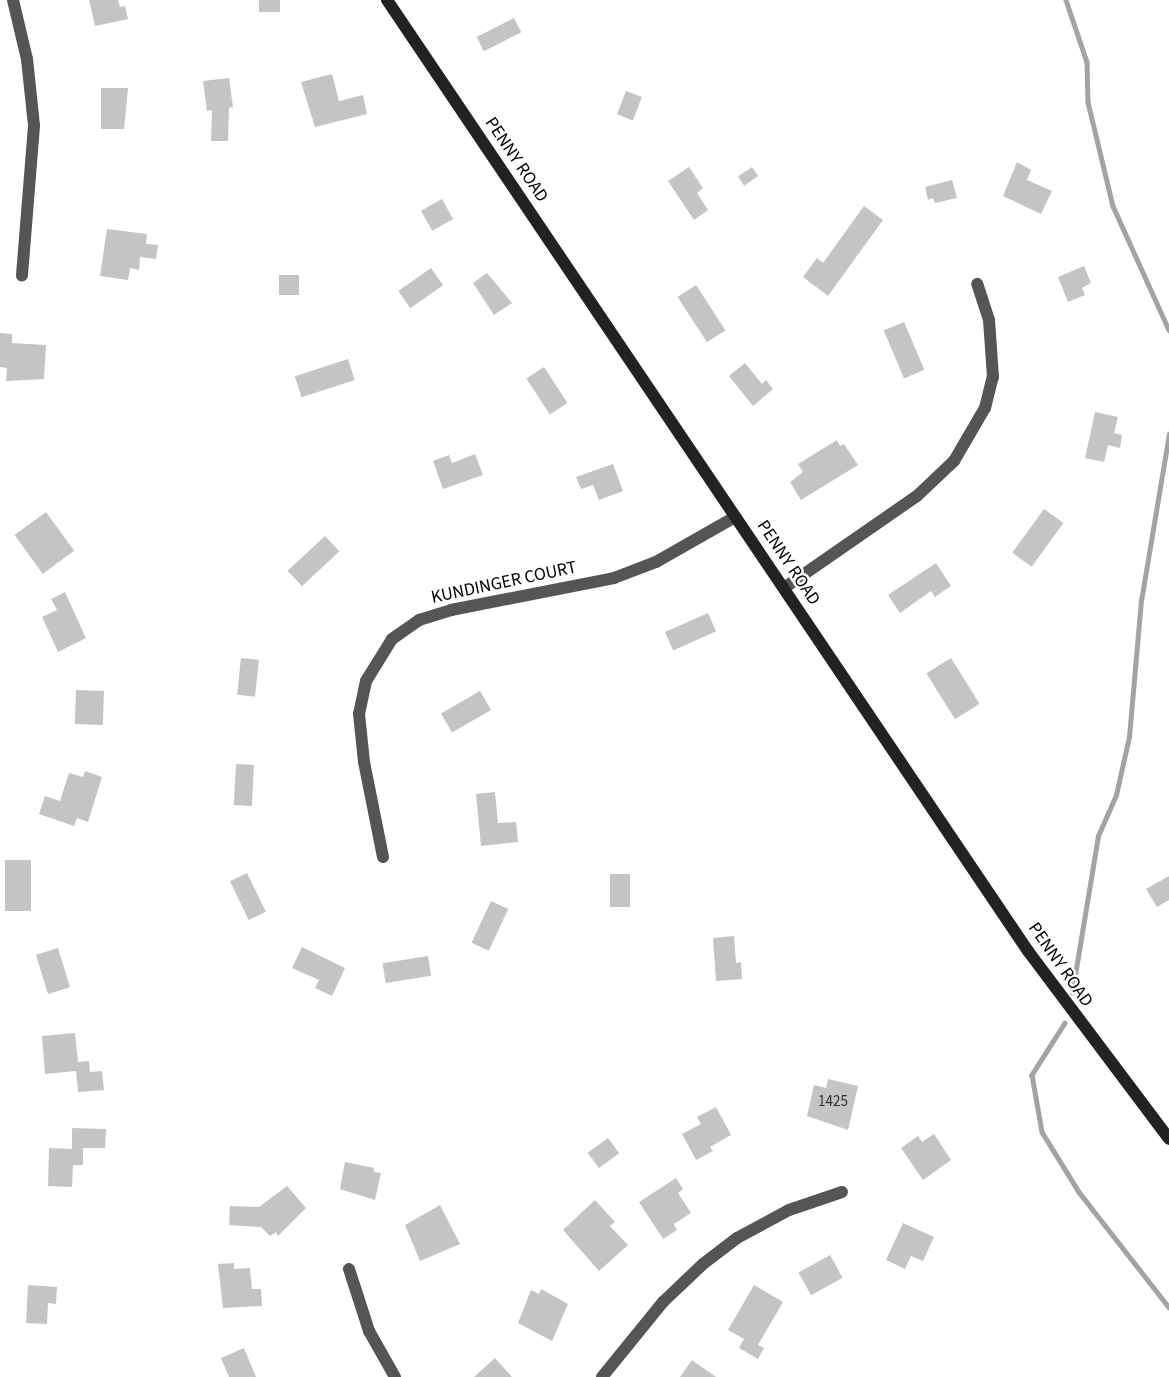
<!DOCTYPE html>
<style>
body{margin:0}
#map{position:relative;width:1169px;height:1377px;overflow:hidden;background:#fff;font-family:"Source Sans 3",sans-serif}
div>[style]{position:absolute}
.stream>*{height:4.5px;margin:-2.25px;padding:0 2.25px;transform-origin:2.25px;border-radius:2.25px;background:#a3a3a3}
.building>*{inset:0;background:#c4c4c4;transform-origin:0 0}
.street>*{height:12px;margin:-6px;padding:0 6px;transform-origin:6px;border-radius:6px;background:#555}
.secondary>*{height:12px;margin:-6px;padding:0 6px;transform-origin:6px;border-radius:6px;background:#222}
span{translate:-50% -50%;white-space:nowrap;text-align:center;line-height:1.15;-webkit-text-stroke:5px #fff;paint-order:stroke}
.number-label{font-size:15px;color:#313131}
.number-label span{-webkit-text-stroke-width:0}
.street-label{font-size:18px;color:#000}
</style>
<div id="map">
<div class="stream">
<div style="left:1066px;top:0;width:65px;rotate:71.3deg"></div>
<div style="left:1087px;top:62px;width:40px;rotate:88.6deg"></div>
<div style="left:1088px;top:102px;width:107px;rotate:76.5deg"></div>
<div style="left:1113px;top:206px;width:136px;rotate:65.7deg"></div>
<div style="left:1072px;top:993px;width:159px;rotate:-80.6deg"></div>
<div style="left:1098px;top:836px;width:45px;rotate:-66.3deg"></div>
<div style="left:1116px;top:795px;width:59px;rotate:-77.4deg"></div>
<div style="left:1129px;top:737px;width:137px;rotate:-85deg"></div>
<div style="left:1141px;top:601px;width:169px;rotate:-80.5deg"></div>
<div style="left:1065px;top:1023px;width:62px;rotate:122.4deg"></div>
<div style="left:1032px;top:1075px;width:58px;rotate:80deg"></div>
<div style="left:1042px;top:1132px;width:70px;rotate:58.3deg"></div>
<div style="left:1079px;top:1192px;width:146px;rotate:52deg"></div>
</div>
<div class="building">
<div style="clip-path:polygon(89px 0,118px 0,120px 7px,125px 6px,128px 19px,95px 26px)"></div>
<div style="left:259px;top:0;width:21px;height:12px"></div>
<div style="left:514px;top:18px;width:16px;height:42px;rotate:63deg"></div>
<div style="clip-path:polygon(332px 74px,339px 101px,363px 95px,367px 114px,315px 127px,301px 82px)"></div>
<div style="clip-path:polygon(229px 78px,233px 107px,229px 108px,228px 141px,211px 141px,212px 110px,207px 111px,203px 81px)"></div>
<div style="clip-path:polygon(101px 88px,128px 88px,124px 129px,101px 129px)"></div>
<div style="left:626px;top:91px;width:17px;height:25px;rotate:21deg"></div>
<div style="clip-path:polygon(1017px 162px,1031px 170px,1027px 180px,1052px 191px,1041px 214px,1003px 196px)"></div>
<div style="clip-path:polygon(689px 167px,703px 188px,697px 193px,708px 210px,694px 220px,668px 181px)"></div>
<div style="left:752px;top:167px;width:11px;height:17px;rotate:56deg"></div>
<div style="clip-path:polygon(952px 180px,957px 198px,935px 203px,933px 198px,928px 200px,925px 187px)"></div>
<div style="left:442px;top:199px;width:23px;height:24px;rotate:61deg"></div>
<div style="clip-path:polygon(864px 206px,883px 220px,828px 296px,803px 277px,817px 258px,823px 263px)"></div>
<div style="clip-path:polygon(107px 229px,147px 234px,146px 244px,158px 245px,156px 259px,140px 257px,139px 270px,130px 268px,128px 280px,100px 276px)"></div>
<div style="clip-path:polygon(1084px 266px,1091px 283px,1082px 288px,1085px 295px,1068px 302px,1058px 277px)"></div>
<div style="left:431px;top:268px;width:21px;height:40px;rotate:55deg"></div>
<div style="clip-path:polygon(487px 273px,512px 303px,494px 315px,473px 283px)"></div>
<div style="left:279px;top:275px;width:20px;height:20px"></div>
<div style="left:696px;top:285px;width:54px;height:22px;rotate:57deg"></div>
<div style="left:904px;top:322px;width:52px;height:22px;rotate:67deg"></div>
<div style="clip-path:polygon(0 333px,12px 334px,12px 343px,46px 345px,44px 379px,6px 381px,7px 368px,0 367px)"></div>
<div style="left:348px;top:359px;width:22px;height:56px;rotate:72deg"></div>
<div style="clip-path:polygon(745px 363px,762px 384px,766px 380px,773px 389px,753px 406px,729px 376px)"></div>
<div style="left:544px;top:367px;width:43px;height:21px;rotate:57deg"></div>
<div style="clip-path:polygon(1095px 412px,1118px 417px,1114px 433px,1122px 435px,1120px 448px,1108px 445px,1104px 462px,1085px 458px)"></div>
<div style="clip-path:polygon(837px 440px,840px 446px,844px 444px,858px 465px,801px 500px,790px 482px,803px 472px,798px 464px)"></div>
<div style="clip-path:polygon(475px 454px,483px 475px,443px 489px,433px 461px,449px 455px,452px 463px)"></div>
<div style="clip-path:polygon(613px 464px,623px 491px,599px 500px,593px 485px,581px 489px,576px 477px)"></div>
<div style="left:1044px;top:509px;width:24px;height:54px;rotate:36deg"></div>
<div style="left:46px;top:512px;width:48px;height:39px;rotate:54deg"></div>
<div style="left:325px;top:536px;width:21px;height:51px;rotate:47deg"></div>
<div style="clip-path:polygon(936px 563px,951px 586px,935px 597px,931px 591px,900px 613px,888px 595px)"></div>
<div style="clip-path:polygon(65px 592px,86px 638px,58px 652px,42px 617px,57px 610px,51px 599px)"></div>
<div style="left:708px;top:613px;width:20px;height:47px;rotate:66deg"></div>
<div style="left:241px;top:658px;width:18px;height:37px;rotate:6deg"></div>
<div style="left:951px;top:658px;width:54px;height:29px;rotate:58deg"></div>
<div style="left:76px;top:690px;width:28px;height:34px;rotate:2deg"></div>
<div style="left:480px;top:691px;width:22px;height:45px;rotate:60deg"></div>
<div style="left:236px;top:764px;width:18px;height:41px;rotate:3deg"></div>
<div style="clip-path:polygon(85px 771px,102px 777px,88px 822px,77px 818px,74px 826px,39px 814px,45px 796px,60px 801px,69px 773px,83px 777px)"></div>
<div style="clip-path:polygon(495px 792px,498px 823px,516px 822px,518px 842px,481px 846px,476px 794px)"></div>
<div style="left:5px;top:860px;width:26px;height:51px"></div>
<div style="left:247px;top:873px;width:43px;height:19px;rotate:64deg"></div>
<div style="left:610px;top:874px;width:20px;height:33px"></div>
<div style="clip-path:polygon(1169px 876px,1169px 900px,1157px 907px,1146px 889px)"></div>
<div style="left:491px;top:901px;width:19px;height:46px;rotate:25deg"></div>
<div style="clip-path:polygon(734px 936px,736px 963px,741px 962px,742px 979px,716px 981px,713px 938px)"></div>
<div style="clip-path:polygon(302px 947px,345px 968px,332px 996px,315px 988px,319px 980px,292px 968px)"></div>
<div style="left:58px;top:948px;width:41px;height:23px;rotate:73deg"></div>
<div style="left:428px;top:956px;width:20px;height:46px;rotate:81deg"></div>
<div style="clip-path:polygon(75px 1033px,78px 1062px,89px 1061px,90px 1072px,102px 1071px,104px 1090px,78px 1092px,76px 1071px,45px 1074px,42px 1036px)"></div>
<div style="clip-path:polygon(828px 1079px,858px 1086px,848px 1130px,807px 1116px,814px 1085px,826px 1088px)"></div>
<div style="clip-path:polygon(716px 1107px,731px 1135px,710px 1147px,713px 1151px,696px 1160px,682px 1134px,701px 1124px,697px 1117px)"></div>
<div style="clip-path:polygon(72px 1128px,106px 1129px,105px 1148px,83px 1148px,83px 1165px,73px 1165px,72px 1187px,48px 1186px,49px 1148px,72px 1149px)"></div>
<div style="clip-path:polygon(934px 1134px,951px 1160px,923px 1180px,901px 1148px,918px 1136px,922px 1142px)"></div>
<div style="left:608px;top:1138px;width:19px;height:25px;rotate:54deg"></div>
<div style="clip-path:polygon(345px 1162px,374px 1168px,374px 1172px,381px 1173px,375px 1200px,340px 1189px)"></div>
<div style="clip-path:polygon(676px 1178px,683px 1189px,678px 1193px,691px 1213px,674px 1224px,677px 1230px,663px 1239px,639px 1202px)"></div>
<div style="clip-path:polygon(287px 1186px,306px 1208px,278px 1236px,276px 1232px,270px 1236px,261px 1227px,229px 1225px,230px 1206px,259px 1207px)"></div>
<div style="clip-path:polygon(595px 1200px,615px 1222px,610px 1226px,628px 1245px,599px 1271px,563px 1230px)"></div>
<div style="clip-path:polygon(440px 1205px,460px 1244px,420px 1261px,405px 1225px)"></div>
<div style="clip-path:polygon(903px 1223px,934px 1237px,923px 1261px,911px 1256px,905px 1269px,886px 1260px)"></div>
<div style="left:830px;top:1255px;width:26px;height:36px;rotate:61deg"></div>
<div style="clip-path:polygon(234px 1263px,234px 1269px,250px 1268px,252px 1289px,261px 1289px,262px 1306px,223px 1308px,218px 1264px)"></div>
<div style="clip-path:polygon(28px 1285px,57px 1287px,56px 1304px,48px 1303px,47px 1324px,26px 1323px)"></div>
<div style="clip-path:polygon(754px 1285px,783px 1302px,758px 1345px,764px 1348px,758px 1359px,739px 1348px,744px 1339px,728px 1330px)"></div>
<div style="clip-path:polygon(541px 1289px,568px 1304px,552px 1341px,518px 1323px,531px 1290px,539px 1294px)"></div>
<div style="clip-path:polygon(244px 1348px,256px 1377px,229px 1377px,221px 1358px)"></div>
<div style="clip-path:polygon(495px 1358px,512px 1377px,474px 1377px)"></div>
<div style="clip-path:polygon(692px 1360px,716px 1377px,680px 1377px)"></div>
</div>
<div class="street">
<div style="left:13px;top:0;width:61px;rotate:76.7deg"></div>
<div style="left:27px;top:59px;width:67px;rotate:84deg"></div>
<div style="left:34px;top:126px;width:150px;rotate:94.6deg"></div>
<div style="left:784px;top:588px;width:162px;rotate:-34.7deg"></div>
<div style="left:917px;top:496px;width:51px;rotate:-43.4deg"></div>
<div style="left:954px;top:461px;width:61px;rotate:-59.7deg"></div>
<div style="left:985px;top:408px;width:32px;rotate:-76deg"></div>
<div style="left:993px;top:377px;width:57px;rotate:-94deg"></div>
<div style="left:989px;top:320px;width:38px;rotate:-108deg"></div>
<div style="left:383px;top:857px;width:97px;rotate:-101.3deg"></div>
<div style="left:364px;top:762px;width:48px;rotate:-95.9deg"></div>
<div style="left:359px;top:714px;width:34px;rotate:-78deg"></div>
<div style="left:366px;top:681px;width:49px;rotate:-58.2deg"></div>
<div style="left:392px;top:639px;width:33px;rotate:-35deg"></div>
<div style="left:419px;top:620px;width:34px;rotate:-17deg"></div>
<div style="left:451px;top:610px;width:166px;rotate:-11.1deg"></div>
<div style="left:614px;top:578px;width:45px;rotate:-20.9deg"></div>
<div style="left:656px;top:562px;width:91px;rotate:-29.7deg"></div>
<div style="left:349px;top:1269px;width:65px;rotate:72.1deg"></div>
<div style="left:369px;top:1331px;width:53px;rotate:60.5deg"></div>
<div style="left:602px;top:1377px;width:97px;rotate:-50.9deg"></div>
<div style="left:663px;top:1302px;width:55px;rotate:-43.5deg"></div>
<div style="left:703px;top:1264px;width:43px;rotate:-37.4deg"></div>
<div style="left:737px;top:1238px;width:59px;rotate:-28.3deg"></div>
<div style="left:789px;top:1210px;width:56px;rotate:-18.8deg"></div>
</div>
<div class="secondary">
<div style="left:387px;top:0;width:1147px;rotate:56.02deg"></div>
<div style="left:1028px;top:951px;width:235px;rotate:53.1deg"></div>
</div>
<div class="number-label">
<span style="left:833px;top:1102px">1425</span>
</div>
<div class="street-label">
<span style="left:516px;top:160px;rotate:56deg">PENNY ROAD</span>
<span style="left:788px;top:563px;rotate:56deg">PENNY ROAD</span>
<span style="left:504px;top:583px;rotate:-12deg">KUNDINGER COURT</span>
<span style="left:1060px;top:965px;rotate:55deg">PENNY ROAD</span>
</div>
</div>
